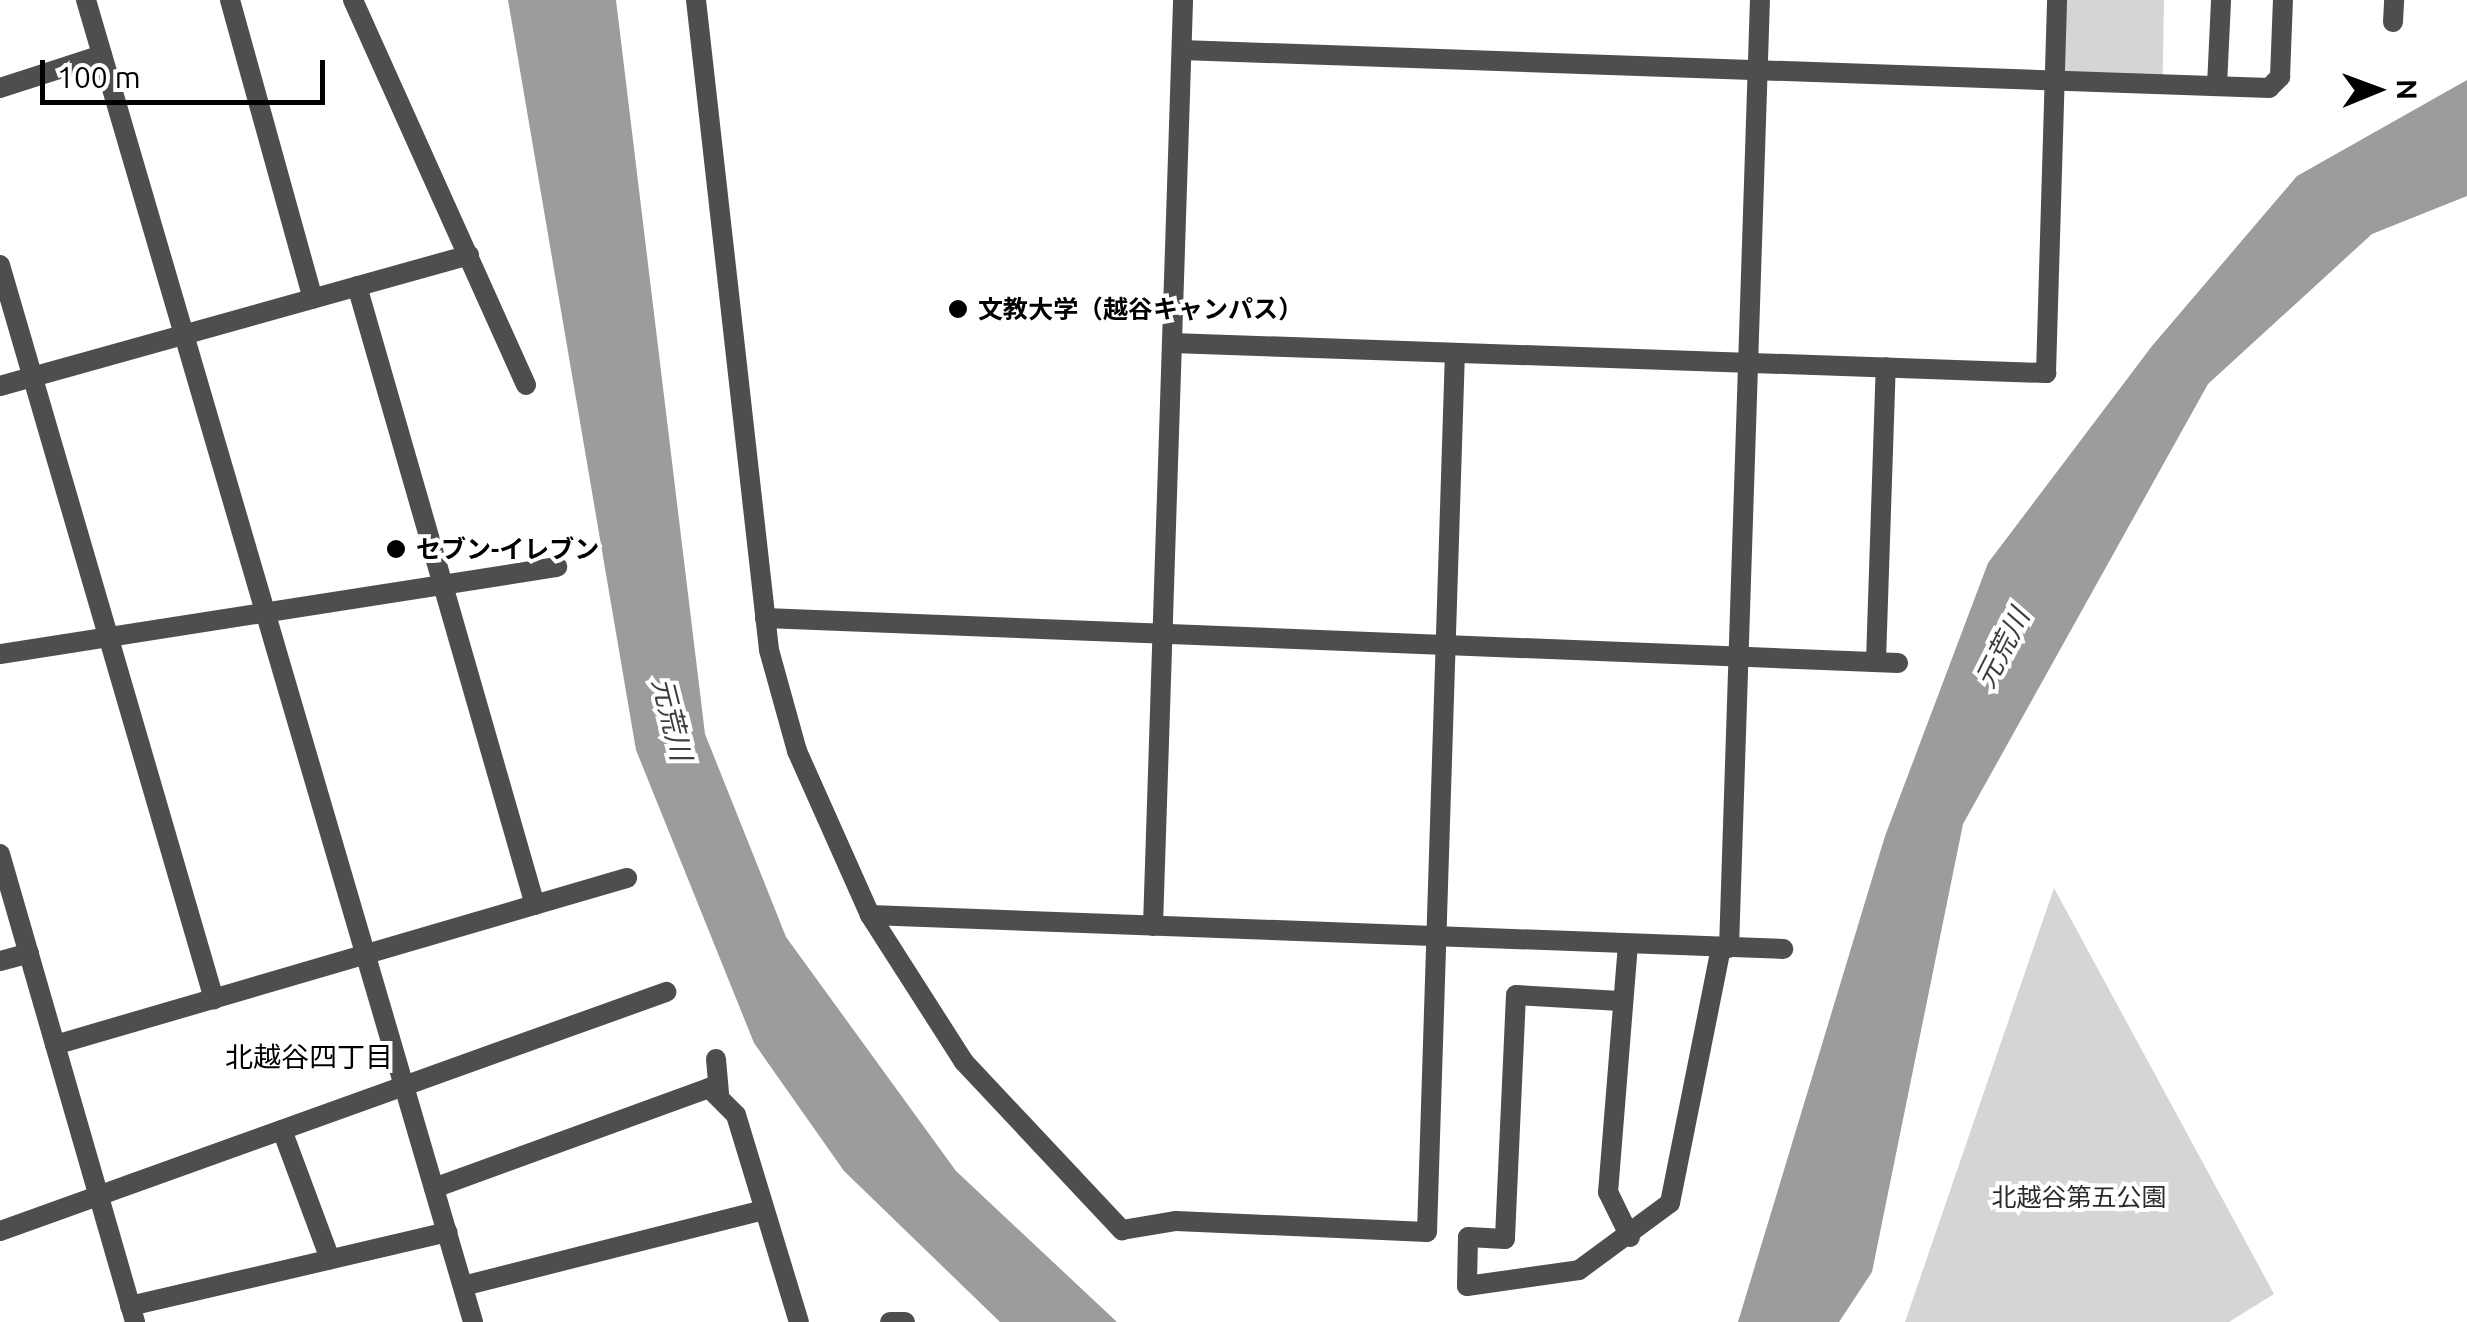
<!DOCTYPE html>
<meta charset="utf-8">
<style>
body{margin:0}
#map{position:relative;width:2467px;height:1322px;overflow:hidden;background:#fff;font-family:Ubuntu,"Noto Sans JP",sans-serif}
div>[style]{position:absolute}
.green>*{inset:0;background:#d5d5d5;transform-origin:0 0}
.water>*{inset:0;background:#9c9c9c}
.minor>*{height:20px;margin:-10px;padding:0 10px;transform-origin:10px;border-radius:10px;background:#4e4e4e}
.dots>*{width:28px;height:28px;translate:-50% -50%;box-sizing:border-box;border:5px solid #fff;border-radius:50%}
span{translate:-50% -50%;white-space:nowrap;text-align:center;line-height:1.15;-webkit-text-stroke:8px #fff;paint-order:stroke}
.poi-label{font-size:25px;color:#000;font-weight:700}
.left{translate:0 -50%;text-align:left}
.park-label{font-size:25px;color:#2c2c2c}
.water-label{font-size:28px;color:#3d3d3d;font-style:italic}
.neighbourhood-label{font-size:28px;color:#000}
.north{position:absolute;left:2327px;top:40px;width:100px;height:100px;-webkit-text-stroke:8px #fff;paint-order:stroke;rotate:89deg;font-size:28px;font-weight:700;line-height:40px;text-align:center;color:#000}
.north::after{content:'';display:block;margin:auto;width:35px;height:45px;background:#000;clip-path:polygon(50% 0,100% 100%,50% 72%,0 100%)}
.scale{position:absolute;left:40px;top:60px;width:285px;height:45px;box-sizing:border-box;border:5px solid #000;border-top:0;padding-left:12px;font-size:30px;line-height:35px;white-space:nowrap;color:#000;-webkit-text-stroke:8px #fff;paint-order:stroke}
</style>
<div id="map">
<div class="green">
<div style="left:2164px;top:0;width:79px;height:104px;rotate:91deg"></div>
<div style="clip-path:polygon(2054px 888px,2274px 1294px,2229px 1322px,1905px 1322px)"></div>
</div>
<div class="water">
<div style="clip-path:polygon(508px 0,616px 0,705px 734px,786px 937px,956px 1171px,1117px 1322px,1000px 1322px,844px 1171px,754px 1043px,636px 750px)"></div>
<div style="clip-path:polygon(2467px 80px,2467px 196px,2372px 234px,2208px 384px,1963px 824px,1872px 1272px,1839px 1322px,1738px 1322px,1885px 836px,1988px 563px,2152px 346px,2297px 176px)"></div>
</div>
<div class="minor">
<div style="left:86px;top:0;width:1377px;rotate:73.68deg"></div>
<div style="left:230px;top:0;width:310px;rotate:74.5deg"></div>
<div style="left:353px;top:0;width:422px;rotate:65.8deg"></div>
<div style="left:696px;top:0;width:654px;rotate:83.59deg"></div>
<div style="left:769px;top:650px;width:105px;rotate:74.5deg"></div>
<div style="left:797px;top:751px;width:180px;rotate:66deg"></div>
<div style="left:870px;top:915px;width:174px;rotate:57.4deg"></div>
<div style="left:964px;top:1062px;width:231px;rotate:46.8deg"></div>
<div style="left:1122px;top:1230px;width:55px;rotate:-9.5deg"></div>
<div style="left:1176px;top:1221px;width:251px;rotate:2.5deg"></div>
<div style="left:1427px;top:1232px;width:879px;rotate:-88.18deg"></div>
<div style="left:2393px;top:22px;width:22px;rotate:-87deg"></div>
<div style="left:1182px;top:50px;width:1088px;rotate:2deg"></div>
<div style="left:2269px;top:88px;width:16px;rotate:-45deg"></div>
<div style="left:2280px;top:77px;width:77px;rotate:-87.8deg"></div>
<div style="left:2217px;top:86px;width:86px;rotate:-87.3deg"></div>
<div style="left:0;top:88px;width:107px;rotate:-17.9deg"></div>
<div style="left:0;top:265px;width:765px;rotate:73.75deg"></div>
<div style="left:357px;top:286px;width:644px;rotate:73.96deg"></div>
<div style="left:1172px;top:343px;width:875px;rotate:1.97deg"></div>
<div style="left:2046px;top:373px;width:373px;rotate:-88.3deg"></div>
<div style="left:0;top:386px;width:487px;rotate:-15.6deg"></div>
<div style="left:765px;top:618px;width:1134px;rotate:2.27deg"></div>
<div style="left:0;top:654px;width:564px;rotate:-8.88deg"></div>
<div style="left:1876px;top:661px;width:294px;rotate:-88.1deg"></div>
<div style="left:0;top:854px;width:487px;rotate:73.9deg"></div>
<div style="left:870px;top:915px;width:914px;rotate:2.13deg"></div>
<div style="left:1153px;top:926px;width:926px;rotate:-88.14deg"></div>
<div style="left:1628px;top:944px;width:249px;rotate:94.6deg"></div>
<div style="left:1608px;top:1192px;width:50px;rotate:63.9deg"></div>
<div style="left:1729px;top:948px;width:949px;rotate:-88.13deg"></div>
<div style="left:0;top:961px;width:30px;rotate:-15deg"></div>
<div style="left:1620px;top:1001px;width:104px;rotate:-176.7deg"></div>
<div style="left:1516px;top:995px;width:244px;rotate:92.6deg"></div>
<div style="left:1505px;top:1239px;width:37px;rotate:-177deg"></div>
<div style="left:1468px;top:1237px;width:49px;rotate:91.2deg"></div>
<div style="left:1467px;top:1286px;width:113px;rotate:-8.1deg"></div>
<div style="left:1579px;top:1270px;width:113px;rotate:-36.4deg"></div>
<div style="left:1670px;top:1203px;width:261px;rotate:-78.7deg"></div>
<div style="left:55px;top:1045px;width:596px;rotate:-16.28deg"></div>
<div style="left:716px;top:1059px;width:35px;rotate:85deg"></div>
<div style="left:282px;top:1130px;width:138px;rotate:69.6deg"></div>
<div style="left:434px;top:1188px;width:293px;rotate:-20deg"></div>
<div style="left:709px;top:1088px;width:38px;rotate:45deg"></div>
<div style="left:736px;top:1115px;width:216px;rotate:73.1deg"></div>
<div style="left:0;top:1231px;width:708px;rotate:-19.74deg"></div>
<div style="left:463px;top:1286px;width:309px;rotate:-14.2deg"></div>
<div style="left:130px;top:1306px;width:326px;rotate:-13.1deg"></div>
<div style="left:890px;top:1322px;width:15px"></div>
</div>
<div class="dots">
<div style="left:958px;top:309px;background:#000"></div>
<div style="left:396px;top:549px;background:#000"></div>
</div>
<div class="poi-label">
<span class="left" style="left:978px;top:309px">文教大学（越谷キャンパス）</span>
<span class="left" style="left:416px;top:549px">セブン-イレブン</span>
</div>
<div class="park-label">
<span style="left:2079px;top:1197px">北越谷第五公園</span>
</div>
<div class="water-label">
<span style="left:2002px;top:648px;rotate:-63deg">元荒川</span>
<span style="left:672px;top:719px;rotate:76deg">元荒川</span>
</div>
<div class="neighbourhood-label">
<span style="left:309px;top:1057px">北越谷四丁目</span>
</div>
<div class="north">N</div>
<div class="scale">100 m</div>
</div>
